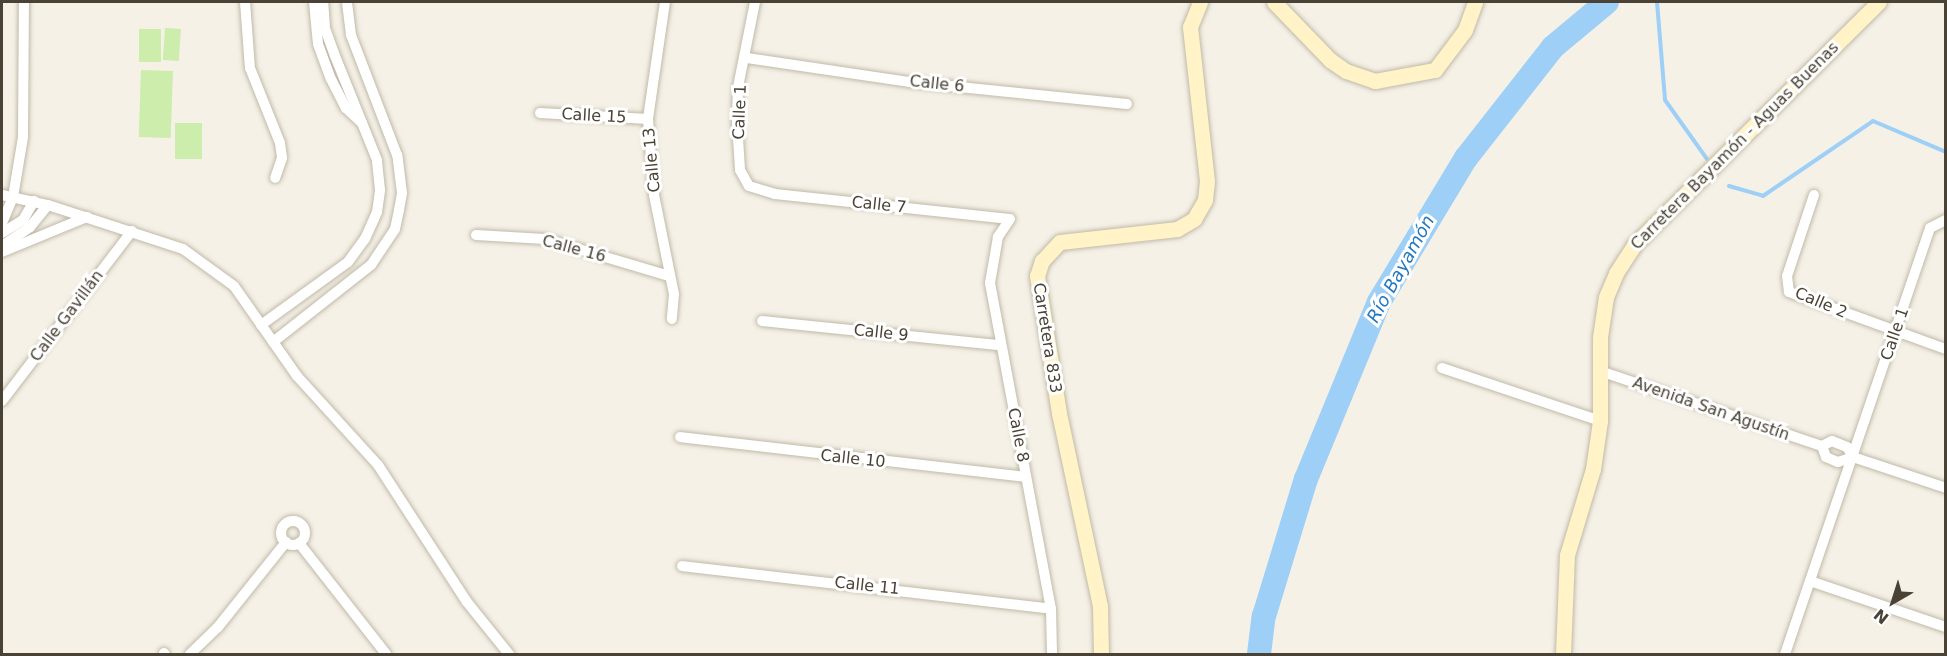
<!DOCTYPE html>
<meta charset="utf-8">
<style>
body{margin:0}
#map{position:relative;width:1947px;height:656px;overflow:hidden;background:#f5f1e7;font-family:"DejaVu Sans",sans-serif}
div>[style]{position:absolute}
.green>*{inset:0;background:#cdedac;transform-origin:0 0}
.stream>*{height:4px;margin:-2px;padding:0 2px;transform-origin:2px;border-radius:2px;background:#9dcff7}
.river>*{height:24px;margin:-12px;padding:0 12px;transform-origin:12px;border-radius:12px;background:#9dcff7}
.roads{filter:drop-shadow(0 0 2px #c1baa8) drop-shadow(0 0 2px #c1baa8)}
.street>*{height:10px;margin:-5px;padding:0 5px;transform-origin:5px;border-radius:5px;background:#fff}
.street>.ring{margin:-5px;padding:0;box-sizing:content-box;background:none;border:10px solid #fff;border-radius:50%}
.secondary>*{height:15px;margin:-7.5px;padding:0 7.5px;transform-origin:7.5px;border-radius:7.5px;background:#fff3c7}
span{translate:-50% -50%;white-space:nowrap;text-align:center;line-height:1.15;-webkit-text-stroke:6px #fff;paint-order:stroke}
.street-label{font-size:16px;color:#494235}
.water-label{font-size:18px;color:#2378bf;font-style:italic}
.frame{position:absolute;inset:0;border:3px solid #494235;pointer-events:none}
.north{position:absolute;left:1863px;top:572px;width:60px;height:60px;-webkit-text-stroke:4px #fff;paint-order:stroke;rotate:219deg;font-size:16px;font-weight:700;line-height:24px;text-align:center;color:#494235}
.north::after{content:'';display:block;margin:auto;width:21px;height:27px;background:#494235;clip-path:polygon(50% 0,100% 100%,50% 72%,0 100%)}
</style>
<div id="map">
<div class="green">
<div style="left:165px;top:28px;width:16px;height:32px;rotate:4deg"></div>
<div style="left:139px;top:29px;width:22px;height:33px"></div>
<div style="left:141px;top:70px;width:32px;height:67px;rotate:2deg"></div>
<div style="left:175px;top:123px;width:27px;height:36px"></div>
</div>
<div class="stream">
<div style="left:1657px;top:2px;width:98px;rotate:85.3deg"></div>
<div style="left:1665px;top:100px;width:72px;rotate:54.6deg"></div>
<div style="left:1729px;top:186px;width:35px;rotate:16deg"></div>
<div style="left:1763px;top:196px;width:133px;rotate:-34.3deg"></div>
<div style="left:1873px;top:121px;width:79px;rotate:23deg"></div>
</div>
<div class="river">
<div style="left:1259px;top:654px;width:38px;rotate:-83deg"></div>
<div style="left:1264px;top:616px;width:143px;rotate:-73deg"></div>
<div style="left:1306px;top:479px;width:191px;rotate:-67.6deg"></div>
<div style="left:1379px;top:302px;width:168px;rotate:-58.9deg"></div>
<div style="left:1466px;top:158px;width:141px;rotate:-51.9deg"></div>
<div style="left:1553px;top:47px;width:70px;rotate:-39.8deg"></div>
</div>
<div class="roads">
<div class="street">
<div style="left:245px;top:2px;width:66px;rotate:85.7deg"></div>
<div style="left:250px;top:68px;width:81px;rotate:68.2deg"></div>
<div style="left:280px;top:143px;width:15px;rotate:82deg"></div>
<div style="left:282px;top:158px;width:21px;rotate:109deg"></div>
<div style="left:314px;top:2px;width:42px;rotate:84.6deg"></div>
<div style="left:318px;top:44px;width:37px;rotate:70deg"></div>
<div style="left:331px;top:79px;width:33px;rotate:63deg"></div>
<div style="left:346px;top:108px;width:22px;rotate:43deg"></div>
<div style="left:665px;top:2px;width:118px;rotate:98.3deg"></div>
<div style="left:648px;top:119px;width:76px;rotate:85.5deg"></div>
<div style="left:654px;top:195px;width:101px;rotate:78.6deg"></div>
<div style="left:674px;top:294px;width:25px;rotate:95deg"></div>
<div style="left:755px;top:2px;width:87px;rotate:101.3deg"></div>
<div style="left:738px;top:87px;width:35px;rotate:92deg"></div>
<div style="left:737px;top:122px;width:48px;rotate:86.4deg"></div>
<div style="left:740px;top:170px;width:18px;rotate:61deg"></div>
<div style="left:749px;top:186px;width:27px;rotate:17deg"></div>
<div style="left:775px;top:194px;width:236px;rotate:6.1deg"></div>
<div style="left:1010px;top:219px;width:22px;rotate:124deg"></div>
<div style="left:998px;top:237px;width:47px;rotate:99.9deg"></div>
<div style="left:990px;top:283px;width:332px;rotate:79.4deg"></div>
<div style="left:1051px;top:609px;width:45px;rotate:88.7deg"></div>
<div style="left:747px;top:58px;width:165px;rotate:8.4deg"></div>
<div style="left:910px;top:82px;width:218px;rotate:5.8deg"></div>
<div style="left:540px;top:113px;width:108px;rotate:3.2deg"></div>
<div style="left:2px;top:195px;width:47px;rotate:12.3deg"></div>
<div style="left:48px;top:205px;width:142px;rotate:18.1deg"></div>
<div style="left:183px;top:249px;width:63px;rotate:36deg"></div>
<div style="left:234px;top:286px;width:110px;rotate:55deg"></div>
<div style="left:297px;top:376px;width:120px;rotate:47.7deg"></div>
<div style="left:378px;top:465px;width:163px;rotate:57deg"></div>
<div style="left:467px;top:602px;width:67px;rotate:51.1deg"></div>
<div style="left:1814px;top:195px;width:85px;rotate:108.4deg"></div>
<div style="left:1787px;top:276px;width:16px;rotate:83deg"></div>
<div style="left:1789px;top:292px;width:167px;rotate:20deg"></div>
<div style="left:2px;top:223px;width:28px;rotate:-67deg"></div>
<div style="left:13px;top:197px;width:61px;rotate:-80.5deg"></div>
<div style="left:23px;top:137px;width:135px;rotate:-89.6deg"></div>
<div style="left:2px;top:233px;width:25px;rotate:-32deg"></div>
<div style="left:23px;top:220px;width:22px;rotate:-60deg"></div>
<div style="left:476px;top:235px;width:69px;rotate:3.3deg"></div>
<div style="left:545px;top:239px;width:129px;rotate:16.6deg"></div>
<div style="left:2px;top:246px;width:34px;rotate:-34deg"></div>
<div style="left:30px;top:227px;width:28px;rotate:-51deg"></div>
<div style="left:2px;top:252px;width:92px;rotate:-22.4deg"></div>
<div style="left:762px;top:321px;width:239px;rotate:5.8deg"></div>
<div style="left:261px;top:325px;width:107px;rotate:-35.9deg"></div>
<div style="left:348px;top:262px;width:29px;rotate:-54deg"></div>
<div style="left:365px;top:239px;width:30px;rotate:-66deg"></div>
<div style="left:377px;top:212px;width:22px;rotate:-82deg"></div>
<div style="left:380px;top:190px;width:30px;rotate:-96deg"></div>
<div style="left:377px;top:160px;width:112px;rotate:-112deg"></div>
<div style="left:335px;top:56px;width:30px;rotate:-110deg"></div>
<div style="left:325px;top:28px;width:26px;rotate:-94deg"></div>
<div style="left:273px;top:342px;width:125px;rotate:-38.2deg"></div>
<div style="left:371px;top:265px;width:43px;rotate:-56.3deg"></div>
<div style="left:395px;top:229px;width:19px;rotate:-78deg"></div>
<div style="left:399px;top:210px;width:17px;rotate:-80deg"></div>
<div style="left:402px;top:193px;width:38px;rotate:-97deg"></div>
<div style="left:397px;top:155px;width:129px;rotate:-111deg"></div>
<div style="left:351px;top:35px;width:33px;rotate:-97deg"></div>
<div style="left:1442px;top:368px;width:167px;rotate:18.5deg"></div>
<div style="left:1600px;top:371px;width:234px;rotate:18.7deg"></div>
<div style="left:1822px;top:446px;width:11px;rotate:-27deg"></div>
<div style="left:1832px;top:441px;width:16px;rotate:22deg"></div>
<div style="left:1847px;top:447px;width:12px;rotate:59deg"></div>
<div style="left:2px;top:401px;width:214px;rotate:-52.6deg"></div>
<div style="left:680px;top:437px;width:348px;rotate:6.6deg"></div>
<div style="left:1822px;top:446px;width:12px;rotate:70deg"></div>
<div style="left:1826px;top:457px;width:13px;rotate:23deg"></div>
<div style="left:1838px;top:462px;width:16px;rotate:-18deg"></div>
<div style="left:1853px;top:457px;width:98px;rotate:18.4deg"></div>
<div class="ring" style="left:281px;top:521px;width:14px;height:14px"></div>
<div style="left:299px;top:543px;width:141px;rotate:51.9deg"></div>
<div style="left:682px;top:566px;width:371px;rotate:6.6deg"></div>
<div style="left:1810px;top:581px;width:144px;rotate:18.7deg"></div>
<div style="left:164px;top:653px;width:1px;rotate:45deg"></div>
<div style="left:190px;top:654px;width:39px;rotate:-44deg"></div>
<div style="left:218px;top:627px;width:109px;rotate:-51.3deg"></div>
<div style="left:1785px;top:654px;width:450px;rotate:-71.2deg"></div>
<div style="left:1930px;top:228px;width:18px;rotate:-27deg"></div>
</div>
<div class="secondary">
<div style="left:1274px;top:2px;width:81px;rotate:46deg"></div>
<div style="left:1330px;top:60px;width:19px;rotate:35deg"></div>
<div style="left:1346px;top:71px;width:31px;rotate:19deg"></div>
<div style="left:1375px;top:81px;width:61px;rotate:-10.4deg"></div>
<div style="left:1435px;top:70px;width:50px;rotate:-53.1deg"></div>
<div style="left:1465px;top:30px;width:30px;rotate:-70deg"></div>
<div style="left:1101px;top:654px;width:48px;rotate:-91.2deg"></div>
<div style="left:1100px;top:606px;width:197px;rotate:-102deg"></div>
<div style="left:1059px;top:413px;width:139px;rotate:-99.1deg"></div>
<div style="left:1037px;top:276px;width:16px;rotate:-72deg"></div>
<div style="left:1042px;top:261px;width:26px;rotate:-47deg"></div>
<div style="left:1060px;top:242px;width:118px;rotate:-6.3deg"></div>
<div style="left:1177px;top:229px;width:20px;rotate:-30deg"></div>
<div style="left:1194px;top:219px;width:22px;rotate:-60deg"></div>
<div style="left:1205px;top:200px;width:19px;rotate:-84deg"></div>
<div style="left:1207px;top:181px;width:155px;rotate:-96.3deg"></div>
<div style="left:1190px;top:27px;width:27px;rotate:-68deg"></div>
<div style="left:1563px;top:654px;width:99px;rotate:-87.7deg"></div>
<div style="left:1567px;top:555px;width:90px;rotate:-73.2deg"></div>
<div style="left:1593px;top:469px;width:49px;rotate:-81.7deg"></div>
<div style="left:1600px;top:421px;width:84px;rotate:-90deg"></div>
<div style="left:1600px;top:337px;width:40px;rotate:-81.5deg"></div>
<div style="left:1606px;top:297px;width:26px;rotate:-67deg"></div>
<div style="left:1616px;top:273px;width:33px;rotate:-57deg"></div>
<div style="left:1634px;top:245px;width:345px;rotate:-44.8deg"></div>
</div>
</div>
<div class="street-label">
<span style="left:937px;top:84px;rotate:6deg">Calle 6</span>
<span style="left:740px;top:112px;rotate:-88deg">Calle 1</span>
<span style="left:594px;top:116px;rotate:3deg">Calle 15</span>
<span style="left:1735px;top:146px;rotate:-45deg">Carretera Bayamón - Aguas Buenas</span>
<span style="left:652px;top:160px;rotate:-95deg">Calle 13</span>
<span style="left:879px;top:205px;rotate:6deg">Calle 7</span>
<span style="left:574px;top:249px;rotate:15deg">Calle 16</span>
<span style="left:1821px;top:303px;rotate:23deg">Calle 2</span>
<span style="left:67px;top:316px;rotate:-53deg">Calle Gavillán</span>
<span style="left:881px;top:333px;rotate:6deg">Calle 9</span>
<span style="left:1895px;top:334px;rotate:-71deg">Calle 1</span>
<span style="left:1047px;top:338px;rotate:81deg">Carretera 833</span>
<span style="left:1711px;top:409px;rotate:19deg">Avenida San Agustín</span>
<span style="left:1018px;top:435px;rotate:79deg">Calle 8</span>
<span style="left:853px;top:459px;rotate:6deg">Calle 10</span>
<span style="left:867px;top:586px;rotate:6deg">Calle 11</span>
</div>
<div class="water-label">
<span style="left:1401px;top:269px;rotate:-61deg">Río Bayamón</span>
</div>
<div class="frame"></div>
<div class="north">N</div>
</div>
